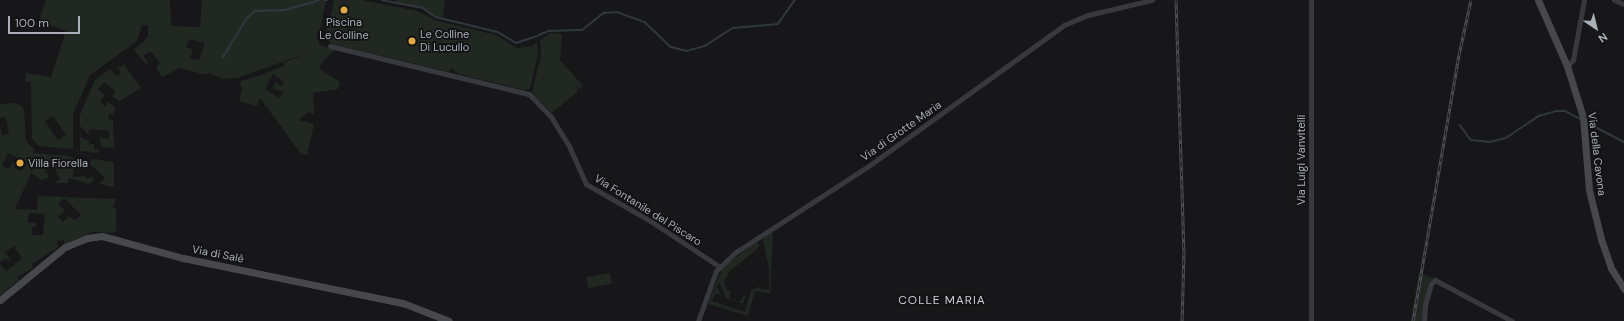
<!DOCTYPE html>
<meta charset="utf-8">
<style>
body{margin:0}
#map{position:relative;width:1624px;height:321px;overflow:hidden;background:#171719;font-family:"DM Sans",sans-serif}
div>[style]{position:absolute}
.green>*{inset:0;background:#212822;transform-origin:0 0}
.stream>*{height:1.5px;margin:-0.75px;padding:0 0.75px;transform-origin:0.75px;border-radius:0.75px;background:#30383e}
.minor>*{height:5px;margin:-2.5px;padding:0 2.5px;transform-origin:2.5px;border-radius:2.5px;background:#38393e}
.secondary>*{height:7px;margin:-3.5px;padding:0 3.5px;transform-origin:3.5px;border-radius:3.5px;background:#47484d}
.rail>*{height:3px;margin-top:-1.5px;transform-origin:0;background:repeating-linear-gradient(90deg,#121214 0 4.5px,#4e4f54 0 9px);box-sizing:border-box;border-block:1px solid #4e4f54}
.dots>*{width:11px;height:11px;translate:-50% -50%;box-sizing:border-box;border:2px solid #121214;border-radius:50%}
span{translate:-50% -50%;white-space:nowrap;text-align:center;line-height:1.15;-webkit-text-stroke:3.5px #121214;paint-order:stroke}
.poi-label{font-size:11px;color:#aaafb8}
.left{translate:0 -50%;text-align:left}
.street-label{font-size:11px;color:#aaafb8}
.neighbourhood-label{font-size:12px;color:#cbced4;letter-spacing:1px}
.north{position:absolute;left:1576px;top:8px;width:40px;height:40px;-webkit-text-stroke:3px #121214;paint-order:stroke;rotate:145deg;font-size:11px;font-weight:700;line-height:16px;text-align:center;color:#aaafb8}
.north::after{content:'';display:block;margin:auto;width:14px;height:18px;background:#aaafb8;clip-path:polygon(50% 0,100% 100%,50% 72%,0 100%)}
.scale{position:absolute;left:8px;top:16px;width:72px;height:18px;box-sizing:border-box;border:2px solid #aaafb8;border-top:0;padding-left:5px;font-size:12px;line-height:14px;white-space:nowrap;color:#aaafb8;-webkit-text-stroke:3px #121214;paint-order:stroke}
</style>
<div id="map">
<div class="green">
<div style="clip-path:polygon(evenodd,46px 0,170px 0,171px 26px,200px 27px,202px 0,326px 0,320px 32px,317px 33px,317px 37px,320px 45px,334px 50px,320px 65px,320px 69px,340px 82px,338px 89px,313px 93px,314px 114px,308px 112px,299px 120px,314px 124px,307px 155px,301px 154px,260px 98px,257px 106px,239px 101px,242px 89px,240px 84px,241px 81px,264px 74px,284px 66px,283px 63px,316px 50px,237px 78px,222px 79px,209px 73px,206px 75px,180px 68px,162px 77px,156px 67px,160px 63px,150px 51px,143px 56px,148px 62px,146px 64px,134px 50px,148px 37px,148px 26px,142px 25px,137px 41px,90px 75px,73px 114px,73px 149px,39px 146px,32px 138px,31px 82px,25px 82px,26px 73px,51px 77px,66px 31px,39px 21px,46px 0,189px 39px,205px 43px,199px 60px,190px 58px,193px 49px,186px 47px,189px 39px,46px 0,273px 74px,284px 82px,281px 86px,276px 82px,272px 88px,283px 92px,279px 98px,265px 89px,273px 74px,46px 0,53px 116px,66px 135px,58px 140px,45px 121px,53px 116px)"></div>
<div style="clip-path:polygon(334px 0,361px 0,417px 11px,438px 21px,496px 35px,517px 48px,533px 46px,537px 42px,538px 54px,530px 89px,525px 90px,459px 74px,451px 68px,449px 72px,332px 44px,325px 38px)"></div>
<div style="clip-path:polygon(397px 0,445px 0,442px 20px,431px 15px,423px 8px,396px 3px)"></div>
<div style="clip-path:polygon(551px 33px,562px 34px,560px 60px,583px 86px,580px 89px,577px 87px,577px 92px,552px 113px,532px 93px,541px 55px,540px 40px)"></div>
<div style="clip-path:polygon(124px 64px,141px 88px,119px 101px,112px 96px,116px 91px,104px 82px,98px 89px,105px 95px,100px 102px,105px 106px,108px 102px,115px 107px,113px 115px,109px 114px,108px 119px,113px 120px,114px 148px,102px 147px,99px 138px,109px 139px,109px 131px,90px 129px,88px 134px,80px 126px,80px 115px,95px 80px,110px 69px,116px 76px,121px 73px,118px 68px)"></div>
<div style="clip-path:polygon(evenodd,13px 103px,20px 105px,24px 110px,26px 141px,35px 150px,33px 153px,69px 156px,74px 159px,73px 177px,85px 176px,88px 179px,91px 176px,94px 179px,89px 184px,69px 178px,68px 183px,55px 183px,60px 179px,52px 162px,44px 166px,49px 177px,42px 180px,31px 173px,15px 209px,37px 210px,38px 196px,116px 199px,113px 206px,116px 210px,116px 230px,113px 233px,92px 232px,64px 244px,64px 240px,57px 241px,58px 247px,32px 264px,33px 268px,25px 273px,18px 276px,19px 280px,0 295px,0 264px,6px 271px,22px 259px,14px 246px,5px 252px,10px 259px,8px 261px,6px 258px,0 263px,0 127px,2px 135px,9px 134px,6px 117px,0 118px,0 104px,13px 103px,8px 153px,27px 162px,22px 171px,14px 168px,16px 164px,12px 162px,9px 169px,2px 165px,8px 153px,13px 103px,64px 198px,81px 215px,75px 221px,69px 216px,63px 222px,58px 217px,65px 210px,58px 204px,64px 198px,13px 103px,29px 213px,45px 214px,43px 235px,32px 235px,32px 227px,36px 227px,36px 223px,28px 223px,29px 213px)"></div>
<div style="clip-path:polygon(80px 131px,81px 138px,89px 141px,89px 144px,95px 144px,94px 149px,99px 150px,99px 153px,80px 151px)"></div>
<div style="clip-path:polygon(91px 159px,114px 162px,114px 187px,99px 184px,105px 178px,90px 164px)"></div>
<div style="clip-path:polygon(773px 232px,770px 293px,755px 291px,748px 316px,708px 304px,719px 276px,728px 263px,757px 242px,759px 246px,755px 251px,730px 271px,724px 282px,727px 290px,731px 291px,729px 298px,739px 302px,746px 294px,743px 304px,726px 298px,719px 282px,717px 287px,721px 295px,715px 293px,712px 301px,745px 312px,751px 291px,761px 286px,760px 289px,769px 290px,769px 269px,763px 239px)"></div>
<div style="clip-path:polygon(1419px 272px,1435px 280px,1424px 321px,1411px 321px)"></div>
<div style="left:610px;top:273px;width:11px;height:24px;rotate:80deg"></div>
</div>
<div class="stream">
<div style="left:325px;top:0;width:2px"></div>
<div style="left:382px;top:0;width:42px;rotate:11deg"></div>
<div style="left:423px;top:8px;width:16px;rotate:35deg"></div>
<div style="left:436px;top:17px;width:64px;rotate:13.6deg"></div>
<div style="left:498px;top:32px;width:21px;rotate:31deg"></div>
<div style="left:516px;top:43px;width:22px;rotate:-18deg"></div>
<div style="left:539px;top:35px;width:11px;rotate:-22deg"></div>
<div style="left:549px;top:31px;width:33px;rotate:-2deg"></div>
<div style="left:582px;top:30px;width:28px;rotate:-38deg"></div>
<div style="left:604px;top:13px;width:13px;rotate:-4deg"></div>
<div style="left:617px;top:12px;width:30px;rotate:20deg"></div>
<div style="left:645px;top:22px;width:36px;rotate:44deg"></div>
<div style="left:671px;top:47px;width:16px;rotate:14deg"></div>
<div style="left:687px;top:51px;width:19px;rotate:-16deg"></div>
<div style="left:705px;top:46px;width:33px;rotate:-33deg"></div>
<div style="left:733px;top:28px;width:45px;rotate:-5.1deg"></div>
<div style="left:778px;top:24px;width:29px;rotate:-55deg"></div>
<div style="left:223px;top:57px;width:46px;rotate:-58.4deg"></div>
<div style="left:247px;top:18px;width:11px;rotate:-41deg"></div>
<div style="left:255px;top:11px;width:30px;rotate:-2deg"></div>
<div style="left:285px;top:10px;width:35px;rotate:-16deg"></div>
<div style="left:1586px;top:122px;width:43px;rotate:27.8deg"></div>
<div style="left:1460px;top:125px;width:19px;rotate:54deg"></div>
<div style="left:1471px;top:140px;width:19px;rotate:6deg"></div>
<div style="left:1490px;top:142px;width:16px;rotate:-14deg"></div>
<div style="left:1506px;top:138px;width:40px;rotate:-34deg"></div>
<div style="left:1539px;top:116px;width:18px;rotate:-16deg"></div>
<div style="left:1556px;top:111px;width:9px"></div>
<div style="left:1565px;top:111px;width:18px;rotate:27deg"></div>
</div>
<div class="minor">
<div style="left:1614px;top:0;width:11px;rotate:22deg"></div>
<div style="left:330px;top:46px;width:205px;rotate:13.6deg"></div>
<div style="left:529px;top:94px;width:32px;rotate:46deg"></div>
<div style="left:551px;top:117px;width:34px;rotate:58deg"></div>
<div style="left:569px;top:146px;width:42px;rotate:65.9deg"></div>
<div style="left:586px;top:184px;width:76px;rotate:29.9deg"></div>
<div style="left:652px;top:222px;width:82px;rotate:33.5deg"></div>
<div style="left:1567px;top:66px;width:8px;rotate:-45deg"></div>
<div style="left:1573px;top:60px;width:61px;rotate:-79.6deg"></div>
<div style="left:698px;top:321px;width:53px;rotate:-70.2deg"></div>
<div style="left:716px;top:271px;width:28px;rotate:-44deg"></div>
<div style="left:736px;top:252px;width:160px;rotate:-33deg"></div>
<div style="left:870px;top:165px;width:239px;rotate:-35.8deg"></div>
<div style="left:1064px;top:25px;width:26px;rotate:-23deg"></div>
<div style="left:1088px;top:15px;width:66px;rotate:-13.2deg"></div>
<div style="left:1311px;top:321px;width:321px;rotate:-90deg"></div>
<div style="left:1424px;top:321px;width:16px;rotate:-86deg"></div>
<div style="left:1425px;top:305px;width:22px;rotate:-74deg"></div>
<div style="left:1431px;top:284px;width:6px;rotate:-45deg"></div>
<div style="left:1435px;top:280px;width:87px;rotate:28deg"></div>
</div>
<div class="secondary">
<div style="left:1538px;top:0;width:72px;rotate:66.3deg"></div>
<div style="left:1567px;top:66px;width:53px;rotate:72.6deg"></div>
<div style="left:1583px;top:117px;width:73px;rotate:85.3deg"></div>
<div style="left:1589px;top:190px;width:50px;rotate:76.2deg"></div>
<div style="left:1601px;top:239px;width:31px;rotate:71deg"></div>
<div style="left:1611px;top:268px;width:25px;rotate:58deg"></div>
<div style="left:0;top:300px;width:84px;rotate:-39.2deg"></div>
<div style="left:65px;top:247px;width:24px;rotate:-22deg"></div>
<div style="left:87px;top:238px;width:15px;rotate:-8deg"></div>
<div style="left:102px;top:236px;width:84px;rotate:15.2deg"></div>
<div style="left:183px;top:258px;width:225px;rotate:11.6deg"></div>
<div style="left:403px;top:303px;width:49px;rotate:21.4deg"></div>
</div>
<div class="rail">
<div style="left:1176px;top:0;width:251px;rotate:88.2deg"></div>
<div style="left:1184px;top:251px;width:70px;rotate:91.6deg"></div>
<div style="left:1413px;top:321px;width:270px;rotate:-80.2deg"></div>
<div style="left:1459px;top:55px;width:56px;rotate:-77.7deg"></div>
</div>
<div class="dots">
<div style="left:344px;top:10px;background:#e3a845"></div>
<div style="left:412px;top:41px;background:#e3a845"></div>
<div style="left:20px;top:163px;background:#e3a845"></div>
</div>
<div class="poi-label">
<span style="left:344px;top:29px">Piscina<br>Le Colline</span>
<span class="left" style="left:420px;top:41px">Le Colline<br>Di Lucullo</span>
<span class="left" style="left:28px;top:163px">Villa Fiorella</span>
</div>
<div class="street-label">
<span style="left:901px;top:131px;rotate:-35deg">Via di Grotte Maria</span>
<span style="left:1597px;top:154px;rotate:83deg">Via della Cavona</span>
<span style="left:1301px;top:160px;rotate:-90deg">Via Luigi Vanvitelli</span>
<span style="left:648px;top:210px;rotate:32deg">Via Fontanile del Piscaro</span>
<span style="left:218px;top:254px;rotate:11deg">Via di Salè</span>
</div>
<div class="neighbourhood-label">
<span style="left:942px;top:301px">COLLE MARIA</span>
</div>
<div class="north">N</div>
<div class="scale">100 m</div>
</div>
